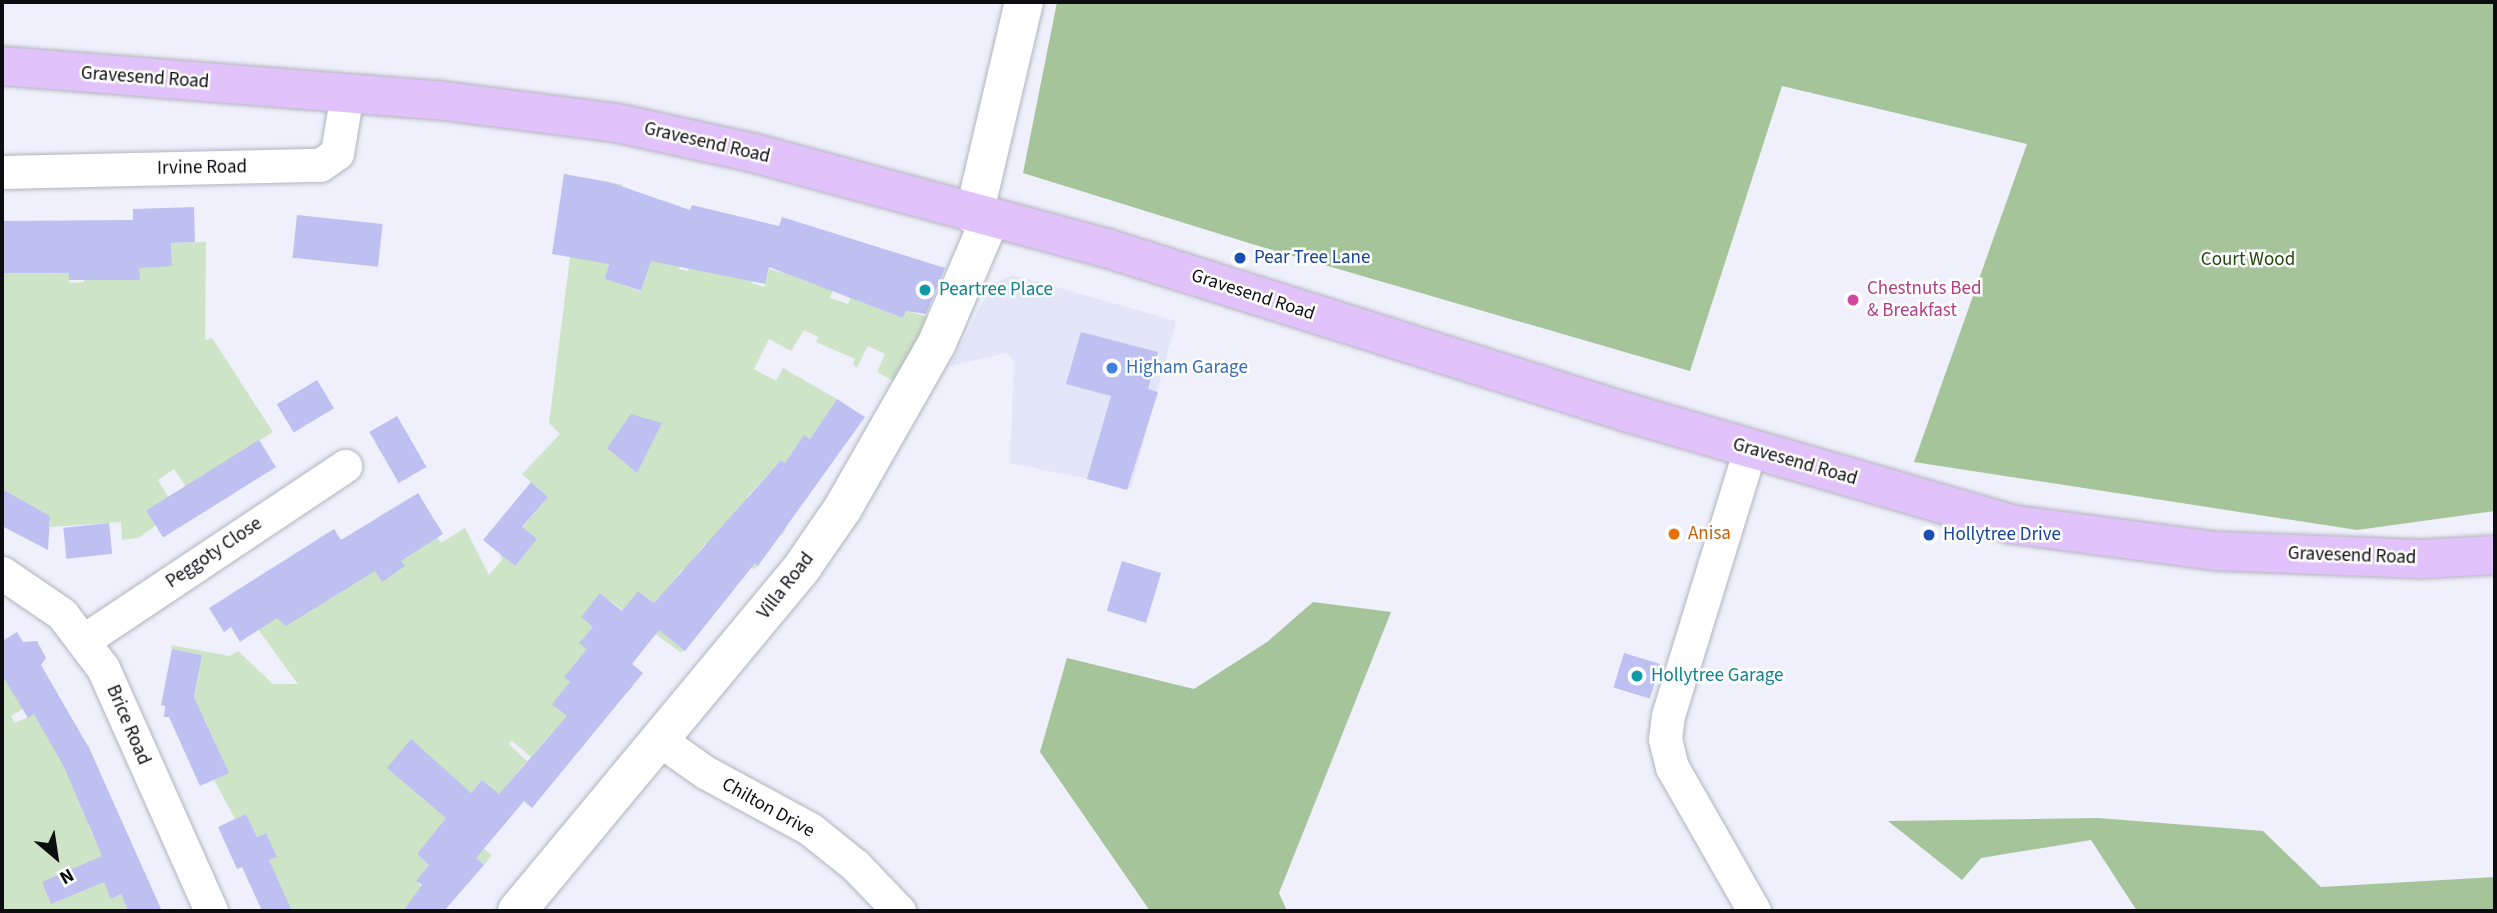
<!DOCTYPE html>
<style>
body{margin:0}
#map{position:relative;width:2497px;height:913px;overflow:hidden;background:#eff0fc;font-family:"Source Sans 3",sans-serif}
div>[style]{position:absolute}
.built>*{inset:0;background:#e3e5f8}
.green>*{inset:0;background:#cee4c7}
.forest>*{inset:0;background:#a5c49a}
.building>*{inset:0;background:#bdc0f0;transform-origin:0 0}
.roads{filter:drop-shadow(0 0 2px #b2b3be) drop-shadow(0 0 2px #b2b3be)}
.minor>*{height:33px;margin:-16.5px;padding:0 16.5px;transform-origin:16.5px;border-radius:16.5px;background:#fff}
.tertiary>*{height:38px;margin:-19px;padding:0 19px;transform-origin:19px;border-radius:19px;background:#fff}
.primary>*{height:38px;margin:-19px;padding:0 19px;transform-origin:19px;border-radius:19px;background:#e2c2fa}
.dots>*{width:19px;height:19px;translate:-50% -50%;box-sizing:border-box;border:4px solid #fff;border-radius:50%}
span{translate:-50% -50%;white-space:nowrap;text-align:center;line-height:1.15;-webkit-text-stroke:5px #fff;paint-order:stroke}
.street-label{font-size:19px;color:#0d0d11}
.transit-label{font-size:19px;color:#164399}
.left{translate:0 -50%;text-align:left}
.park-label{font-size:19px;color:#1f470b}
.hotel-label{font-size:19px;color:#b23c85}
.culture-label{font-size:19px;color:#0d838f}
.shop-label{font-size:19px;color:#366cbe}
.food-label{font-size:19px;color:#c56008}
.frame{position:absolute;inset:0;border:4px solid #0d0d11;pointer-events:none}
.north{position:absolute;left:21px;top:822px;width:70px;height:70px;-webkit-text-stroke:5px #fff;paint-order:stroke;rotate:151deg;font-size:19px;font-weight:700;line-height:28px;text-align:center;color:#0d0d11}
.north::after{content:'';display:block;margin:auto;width:24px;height:32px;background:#0d0d11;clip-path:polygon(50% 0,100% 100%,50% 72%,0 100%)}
</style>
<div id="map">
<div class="built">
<div style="clip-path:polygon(1013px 275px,1176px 321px,1131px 488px,1010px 463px,1014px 361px,1006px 353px,950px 366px,992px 284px)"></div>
</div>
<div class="green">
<div style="clip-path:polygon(614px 183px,623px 185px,606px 279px,641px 292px,658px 239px,685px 242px,679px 269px,688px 271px,692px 255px,757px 259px,752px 283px,764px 287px,769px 269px,783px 273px,788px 254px,798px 278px,816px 285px,839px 270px,830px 298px,848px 304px,858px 277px,861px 302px,903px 318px,906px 311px,930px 317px,895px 382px,877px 372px,885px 354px,868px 346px,857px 367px,853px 365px,855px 359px,816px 342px,818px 337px,804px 330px,791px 351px,769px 339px,754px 369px,776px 381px,783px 368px,837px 399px,810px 439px,804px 435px,785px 463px,781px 460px,746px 498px,786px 529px,782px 536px,743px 505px,718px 535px,758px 566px,754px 569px,705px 544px,691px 562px,699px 569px,693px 577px,683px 569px,669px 586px,673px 602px,662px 594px,654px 603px,638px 591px,628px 604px,685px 651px,680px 652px,601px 594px,593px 627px,580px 643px,633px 686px,627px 693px,581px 657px,564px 677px,577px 688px,572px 720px,550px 735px,531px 757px,512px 741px,509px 744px,527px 761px,507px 785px,513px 806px,482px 780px,469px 795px,481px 846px,492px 855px,484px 865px,459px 843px,420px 850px,417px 854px,429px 865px,417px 881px,428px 898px,417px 911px,407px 906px,403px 911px,292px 911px,267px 861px,276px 857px,266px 833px,257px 837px,246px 814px,235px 819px,214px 780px,228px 772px,205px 720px,197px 715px,190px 721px,202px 655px,172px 649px,171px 645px,230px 656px,238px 651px,273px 684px,298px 684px,249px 617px,393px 549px,406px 558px,422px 547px,414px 535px,436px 522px,441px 530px,435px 534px,441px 543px,465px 528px,489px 575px,502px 560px,500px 554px,548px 497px,522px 474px,560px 434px,549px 423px,570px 257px,606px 229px)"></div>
<div style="clip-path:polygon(122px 219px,122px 244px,172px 266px,171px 243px,206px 242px,205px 340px,212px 338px,273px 432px,186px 487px,174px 469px,158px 480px,169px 498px,156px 525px,139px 538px,122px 540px,121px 522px,50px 527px,50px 516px,2px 489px,2px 273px,17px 273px,54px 252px,54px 274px,69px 268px,69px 283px,84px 282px,84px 265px,120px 264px)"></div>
<div style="clip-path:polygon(2px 675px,7px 683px,14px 680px,29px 705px,11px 716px,15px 723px,34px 714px,82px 737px,89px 747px,101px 775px,73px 787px,93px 836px,122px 824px,101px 874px,111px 898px,121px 894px,128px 911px,2px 911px)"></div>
</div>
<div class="forest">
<div style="clip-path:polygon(1057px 2px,2495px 2px,2495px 511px,2357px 530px,1914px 462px,2027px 144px,1782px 86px,1690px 371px,1252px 244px,1023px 173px)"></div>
<div style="clip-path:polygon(1313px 602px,1391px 612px,1279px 893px,1287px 911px,1150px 911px,1040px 752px,1067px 658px,1194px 689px,1267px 642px)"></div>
<div style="clip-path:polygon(2098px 818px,2263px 831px,2321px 887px,2495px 877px,2495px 911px,2137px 911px,2091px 840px,1981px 858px,1962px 880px,1888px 821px)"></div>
</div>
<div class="building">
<div style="clip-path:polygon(564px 174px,609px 182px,690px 210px,692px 205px,779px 226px,782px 217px,945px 268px,926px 314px,906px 311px,903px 318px,769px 267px,765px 284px,651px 261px,641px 291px,605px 279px,609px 264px,552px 254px)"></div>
<div style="clip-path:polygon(194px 207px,195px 242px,171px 243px,172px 266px,139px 268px,140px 280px,69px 280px,69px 273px,2px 273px,2px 221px,133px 220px,133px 209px)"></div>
<div style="left:297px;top:215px;width:86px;height:43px;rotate:6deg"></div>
<div style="clip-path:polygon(1081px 332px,1158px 352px,1148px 389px,1158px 392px,1127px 490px,1087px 479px,1111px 396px,1066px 384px)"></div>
<div style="left:317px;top:380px;width:33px;height:47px;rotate:59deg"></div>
<div style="clip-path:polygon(837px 399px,865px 417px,758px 566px,755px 563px,685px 651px,659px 630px,632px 664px,643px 673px,532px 808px,524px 801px,476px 858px,484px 865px,444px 911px,403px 911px,422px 885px,416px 881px,429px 865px,417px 854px,446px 818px,387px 768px,411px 739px,471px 793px,482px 780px,499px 794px,567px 716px,552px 704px,570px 682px,564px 677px,587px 649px,579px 643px,593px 627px,581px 617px,600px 593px,622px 611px,638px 591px,654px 603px,781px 460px,785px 463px,804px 435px,810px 439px)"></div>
<div style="clip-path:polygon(631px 414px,662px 423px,637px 473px,607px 448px)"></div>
<div style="left:397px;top:416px;width:59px;height:32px;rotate:60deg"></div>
<div style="left:259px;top:440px;width:32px;height:133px;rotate:58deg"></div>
<div style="clip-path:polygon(531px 482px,548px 497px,522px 527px,537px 539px,515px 566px,483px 540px)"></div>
<div style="clip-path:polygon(2px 489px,50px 516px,48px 550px,2px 526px)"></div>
<div style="clip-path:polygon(418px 493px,443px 534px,401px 561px,405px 566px,382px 582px,375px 571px,286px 626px,277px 618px,240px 642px,231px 627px,224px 632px,209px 608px,334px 529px,341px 540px)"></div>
<div style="left:109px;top:523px;width:31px;height:46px;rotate:84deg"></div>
<div style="left:1122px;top:561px;width:41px;height:52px;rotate:17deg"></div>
<div style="clip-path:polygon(17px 632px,23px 642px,37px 641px,46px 658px,41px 665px,89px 748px,162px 911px,128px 911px,121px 894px,111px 899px,104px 882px,51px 904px,42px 882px,102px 856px,64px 767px,34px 714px,28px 718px,2px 675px,2px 641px)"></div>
<div style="clip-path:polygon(172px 649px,202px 655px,194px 697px,229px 773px,200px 786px,169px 717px,164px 717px,165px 706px,161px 705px)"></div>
<div style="left:1624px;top:653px;width:38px;height:36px;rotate:17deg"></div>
<div style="clip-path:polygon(246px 814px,257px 837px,266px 833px,277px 857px,269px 860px,292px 911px,262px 911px,242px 867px,237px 869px,218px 827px)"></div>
</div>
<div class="roads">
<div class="minor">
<div style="left:2px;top:172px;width:318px;rotate:-1.3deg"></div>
<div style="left:320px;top:165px;width:21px;rotate:-35deg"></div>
<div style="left:337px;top:153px;width:61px;rotate:-80.5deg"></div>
<div style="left:1750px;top:449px;width:278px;rotate:107.1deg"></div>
<div style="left:1668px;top:715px;width:24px;rotate:97deg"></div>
<div style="left:1665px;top:739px;width:29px;rotate:76deg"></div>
<div style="left:1672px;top:767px;width:166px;rotate:60.3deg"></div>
<div style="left:2px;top:573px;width:73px;rotate:34.3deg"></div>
<div style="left:62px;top:614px;width:68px;rotate:52.8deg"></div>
<div style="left:103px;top:668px;width:266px;rotate:66deg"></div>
<div style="left:84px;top:640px;width:314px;rotate:-33.7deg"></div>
<div style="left:661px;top:741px;width:54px;rotate:35.2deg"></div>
<div style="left:705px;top:772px;width:119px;rotate:28.5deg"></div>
<div style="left:810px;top:829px;width:58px;rotate:38.7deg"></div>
<div style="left:855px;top:865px;width:64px;rotate:46.3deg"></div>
</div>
<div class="tertiary">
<div style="left:974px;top:215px;width:219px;rotate:-76.8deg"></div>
<div style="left:517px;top:911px;width:448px;rotate:-50.3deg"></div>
<div style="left:803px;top:566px;width:70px;rotate:-55.4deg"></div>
<div style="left:843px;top:508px;width:190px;rotate:-60.3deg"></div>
<div style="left:937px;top:343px;width:135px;rotate:-66.9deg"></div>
</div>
<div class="primary">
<div style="left:2px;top:66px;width:436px;rotate:4.5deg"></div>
<div style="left:437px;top:100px;width:181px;rotate:7.3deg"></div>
<div style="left:617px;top:123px;width:140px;rotate:12.4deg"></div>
<div style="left:754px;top:153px;width:365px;rotate:15.1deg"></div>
<div style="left:1106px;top:248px;width:548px;rotate:17.51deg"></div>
<div style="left:1629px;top:413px;width:397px;rotate:16.2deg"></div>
<div style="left:2010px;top:524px;width:207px;rotate:7.5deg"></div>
<div style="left:2215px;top:551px;width:207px;rotate:2.2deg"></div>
<div style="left:2422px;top:559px;width:73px;rotate:-3.1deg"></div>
</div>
</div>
<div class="dots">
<div style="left:1240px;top:258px;background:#1a4fb4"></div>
<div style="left:925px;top:290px;background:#0f9aa8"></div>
<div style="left:1853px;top:300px;background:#d1479c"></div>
<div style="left:1112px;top:368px;background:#3f7fe0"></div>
<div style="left:1674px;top:534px;background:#e8710a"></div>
<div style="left:1929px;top:535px;background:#1a4fb4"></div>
<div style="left:1637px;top:676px;background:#0f9aa8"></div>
</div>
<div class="street-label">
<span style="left:145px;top:78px;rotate:4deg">Gravesend Road</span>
<span style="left:707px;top:143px;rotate:13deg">Gravesend Road</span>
<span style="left:202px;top:168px;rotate:-1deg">Irvine Road</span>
<span style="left:1253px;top:295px;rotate:18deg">Gravesend Road</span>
<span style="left:1795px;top:462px;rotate:16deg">Gravesend Road</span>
<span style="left:214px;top:553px;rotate:-34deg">Peggoty Close</span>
<span style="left:2352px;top:556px;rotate:2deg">Gravesend Road</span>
<span style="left:786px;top:586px;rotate:-52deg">Villa Road</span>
<span style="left:128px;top:725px;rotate:67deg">Brice Road</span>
<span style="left:768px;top:808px;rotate:29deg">Chilton Drive</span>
</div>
<div class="transit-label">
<span class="left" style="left:1254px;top:258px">Pear Tree Lane</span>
<span class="left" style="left:1943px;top:535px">Hollytree Drive</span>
</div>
<div class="park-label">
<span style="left:2248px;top:260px">Court Wood</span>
</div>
<div class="hotel-label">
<span class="left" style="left:1867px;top:300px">Chestnuts Bed<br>&amp; Breakfast</span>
</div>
<div class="culture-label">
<span class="left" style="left:939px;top:290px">Peartree Place</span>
<span class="left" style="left:1651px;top:676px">Hollytree Garage</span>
</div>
<div class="shop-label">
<span class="left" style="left:1126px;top:368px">Higham Garage</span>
</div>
<div class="food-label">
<span class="left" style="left:1688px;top:534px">Anisa</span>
</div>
<div class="frame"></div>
<div class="north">N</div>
</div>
